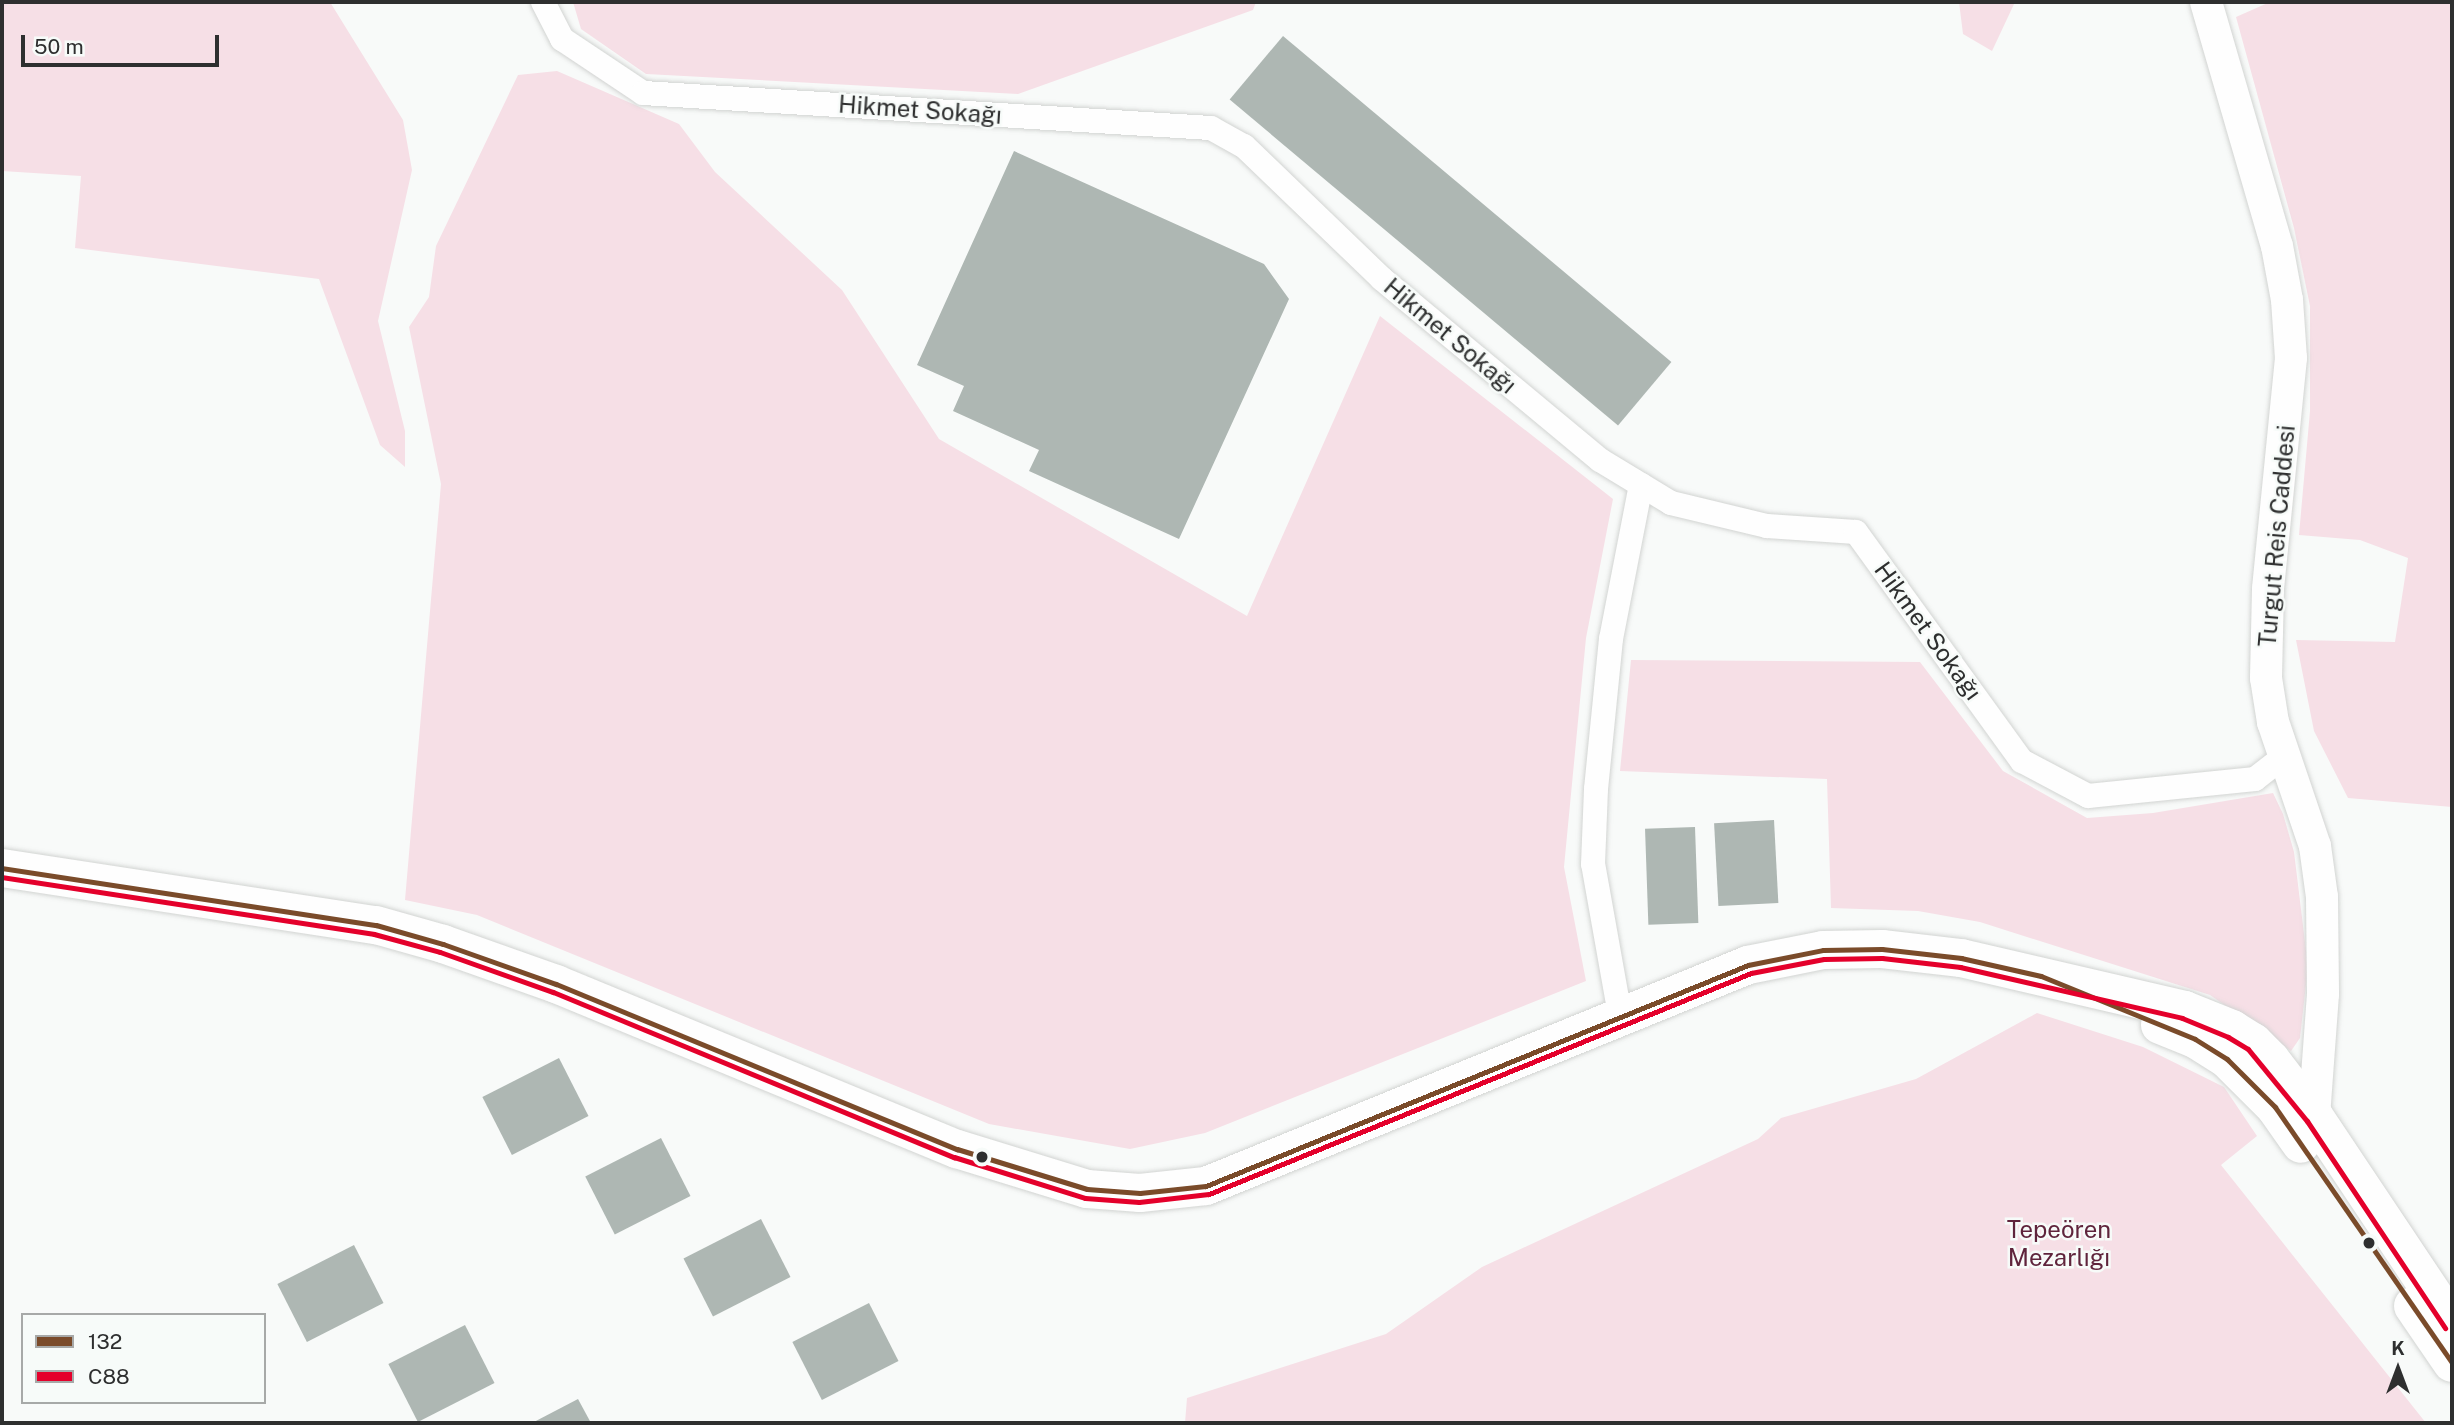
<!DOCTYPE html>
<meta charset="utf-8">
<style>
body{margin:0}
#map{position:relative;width:2454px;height:1425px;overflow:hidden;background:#f8faf9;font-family:"Public Sans",sans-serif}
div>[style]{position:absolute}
.green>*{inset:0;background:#f6dfe6}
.building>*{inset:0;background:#aeb7b3;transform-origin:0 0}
.roads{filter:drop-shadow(0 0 2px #d2d4d2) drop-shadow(0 0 2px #d2d4d2)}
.minor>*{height:24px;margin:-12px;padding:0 12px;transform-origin:12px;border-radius:12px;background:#fefefe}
.tertiary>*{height:32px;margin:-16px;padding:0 16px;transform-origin:16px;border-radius:16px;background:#fefefe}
.primary>*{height:38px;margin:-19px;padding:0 19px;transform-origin:19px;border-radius:19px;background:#fefefe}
.bus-1>*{height:5px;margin:-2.5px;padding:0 2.5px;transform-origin:2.5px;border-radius:2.5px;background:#7a4b2a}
.bus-2>*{height:5px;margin:-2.5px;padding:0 2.5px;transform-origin:2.5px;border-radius:2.5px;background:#e4002b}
.dots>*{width:19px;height:19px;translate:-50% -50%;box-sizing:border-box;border:4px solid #f7fbf9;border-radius:50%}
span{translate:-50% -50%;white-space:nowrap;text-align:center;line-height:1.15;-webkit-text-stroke:5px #f7fbf9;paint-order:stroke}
.street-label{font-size:24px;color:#2e2f2f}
.park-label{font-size:24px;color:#5f243c}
.frame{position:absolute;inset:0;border:4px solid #2e2f2f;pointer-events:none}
.legend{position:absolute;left:21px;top:1313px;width:245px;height:91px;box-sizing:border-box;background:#f7fbf9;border:2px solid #a7a9a8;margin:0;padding:9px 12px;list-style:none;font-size:21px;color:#2e2f2f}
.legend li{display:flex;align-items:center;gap:14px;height:35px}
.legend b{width:35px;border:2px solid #a7a9a8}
.north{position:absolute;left:2363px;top:1334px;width:70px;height:70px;-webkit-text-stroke:5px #f7fbf9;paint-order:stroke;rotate:0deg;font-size:19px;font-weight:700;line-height:28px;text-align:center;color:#2e2f2f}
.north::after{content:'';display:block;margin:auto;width:24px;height:32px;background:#2e2f2f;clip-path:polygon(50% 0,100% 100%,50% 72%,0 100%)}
.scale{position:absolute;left:21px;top:35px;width:198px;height:32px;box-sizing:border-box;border:4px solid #2e2f2f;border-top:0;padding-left:9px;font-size:21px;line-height:24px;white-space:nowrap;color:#2e2f2f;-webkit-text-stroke:5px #f7fbf9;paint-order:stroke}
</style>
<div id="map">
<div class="green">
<div style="clip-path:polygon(2px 2px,330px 2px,403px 120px,412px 170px,378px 321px,405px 431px,405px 467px,380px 445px,319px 279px,75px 248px,81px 176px,2px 171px)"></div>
<div style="clip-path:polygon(573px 2px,1256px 2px,1253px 10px,1018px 94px,646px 74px,581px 29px)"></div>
<div style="clip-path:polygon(1959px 2px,2015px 2px,1992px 51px,1963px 34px)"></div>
<div style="clip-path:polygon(2270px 2px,2452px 2px,2452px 807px,2348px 798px,2314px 731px,2296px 640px,2395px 642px,2408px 558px,2360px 540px,2299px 535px,2310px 411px,2310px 306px,2294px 228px,2236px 17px)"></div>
<div style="clip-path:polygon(557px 71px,679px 124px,715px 172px,842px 290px,939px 439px,1247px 616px,1380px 316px,1613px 499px,1586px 638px,1564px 867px,1586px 981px,1205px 1133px,1130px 1149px,989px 1124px,477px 915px,405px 900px,441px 484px,409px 327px,429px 297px,436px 246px,518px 75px)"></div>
<div style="clip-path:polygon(1631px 660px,1920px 662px,2003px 771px,2087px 818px,2153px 813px,2273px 793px,2283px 814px,2294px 852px,2308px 967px,2300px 1038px,2291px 1051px,2210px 995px,1980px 922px,1918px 911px,1831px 908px,1827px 779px,1620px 771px)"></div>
<div style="clip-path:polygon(2037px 1013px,2143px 1047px,2224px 1087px,2257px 1136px,2221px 1165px,2426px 1423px,1185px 1423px,1187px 1398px,1386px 1334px,1482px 1267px,1758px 1139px,1781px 1118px,1916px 1079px)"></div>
</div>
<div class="building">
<div style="left:1283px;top:36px;width:507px;height:83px;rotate:40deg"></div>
<div style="clip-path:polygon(1014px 151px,1264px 264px,1289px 299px,1179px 539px,1029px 471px,1039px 450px,953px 411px,964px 386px,917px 365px)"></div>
<div style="left:1774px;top:820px;width:83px;height:60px;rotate:87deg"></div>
<div style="left:1695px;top:827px;width:96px;height:50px;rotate:88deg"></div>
<div style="left:559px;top:1058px;width:65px;height:86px;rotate:63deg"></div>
<div style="left:661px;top:1138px;width:65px;height:85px;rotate:63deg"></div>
<div style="left:761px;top:1219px;width:65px;height:87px;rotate:63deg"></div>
<div style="left:354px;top:1245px;width:65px;height:86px;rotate:63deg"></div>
<div style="left:869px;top:1303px;width:65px;height:86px;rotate:63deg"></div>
<div style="left:465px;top:1325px;width:65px;height:86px;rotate:63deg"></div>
<div style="clip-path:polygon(578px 1399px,591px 1423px,532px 1423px)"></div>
</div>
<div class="roads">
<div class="minor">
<div style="left:543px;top:2px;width:42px;rotate:62.8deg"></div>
<div style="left:562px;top:39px;width:97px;rotate:33.7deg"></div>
<div style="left:643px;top:93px;width:569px;rotate:3.53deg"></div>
<div style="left:1211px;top:128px;width:38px;rotate:29deg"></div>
<div style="left:1244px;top:146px;width:192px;rotate:43.9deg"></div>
<div style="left:1382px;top:279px;width:283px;rotate:39.7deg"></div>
<div style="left:1600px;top:460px;width:83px;rotate:31.2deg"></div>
<div style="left:1671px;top:503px;width:99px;rotate:13.5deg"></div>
<div style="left:1767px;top:526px;width:89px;rotate:3.9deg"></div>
<div style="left:1856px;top:532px;width:283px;rotate:54.1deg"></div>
<div style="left:2022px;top:761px;width:75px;rotate:27.9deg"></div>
<div style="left:2088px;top:796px;width:168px;rotate:-5.8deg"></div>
<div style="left:2255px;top:779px;width:36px;rotate:-38deg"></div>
<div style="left:1620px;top:1015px;width:153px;rotate:-100.1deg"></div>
<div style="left:1593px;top:864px;width:75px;rotate:-87.7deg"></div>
<div style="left:1596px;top:789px;width:151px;rotate:-84.3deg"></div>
<div style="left:1611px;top:639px;width:157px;rotate:-79deg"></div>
</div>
<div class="tertiary">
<div style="left:2206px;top:2px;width:254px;rotate:73.8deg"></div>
<div style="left:2277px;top:246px;width:55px;rotate:79.5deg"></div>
<div style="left:2287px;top:300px;width:58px;rotate:86.1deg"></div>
<div style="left:2291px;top:358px;width:232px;rotate:95.7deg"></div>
<div style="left:2268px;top:589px;width:89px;rotate:91.3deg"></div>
<div style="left:2266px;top:678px;width:45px;rotate:81deg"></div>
<div style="left:2273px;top:722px;width:131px;rotate:71.3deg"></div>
<div style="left:2315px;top:846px;width:51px;rotate:82.2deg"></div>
<div style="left:2322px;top:897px;width:97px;rotate:89.4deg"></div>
<div style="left:2323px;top:994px;width:122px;rotate:94.2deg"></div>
</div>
<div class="primary">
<div style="left:2px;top:868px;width:378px;rotate:8.7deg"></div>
<div style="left:376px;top:925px;width:70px;rotate:15.8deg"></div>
<div style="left:443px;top:944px;width:120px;rotate:19.5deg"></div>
<div style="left:556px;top:984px;width:434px;rotate:22.4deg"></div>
<div style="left:957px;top:1149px;width:136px;rotate:17.1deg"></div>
<div style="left:1087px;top:1189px;width:53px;rotate:4.3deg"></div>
<div style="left:1140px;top:1193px;width:66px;rotate:-6.1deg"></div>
<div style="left:1206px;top:1186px;width:585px;rotate:-22.18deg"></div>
<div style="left:1748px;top:965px;width:76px;rotate:-11.3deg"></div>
<div style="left:1823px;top:950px;width:59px;rotate:-1deg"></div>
<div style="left:1882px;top:949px;width:80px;rotate:6.5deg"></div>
<div style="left:1961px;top:958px;width:230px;rotate:13.1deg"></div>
<div style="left:2185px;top:1010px;width:51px;rotate:22deg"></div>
<div style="left:2232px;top:1029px;width:25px;rotate:32deg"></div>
<div style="left:2253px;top:1042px;width:25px;rotate:45deg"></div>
<div style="left:2271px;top:1060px;width:71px;rotate:52.5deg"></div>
<div style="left:2314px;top:1116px;width:249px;rotate:56.3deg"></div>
<div style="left:2160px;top:1025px;width:38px;rotate:22deg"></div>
<div style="left:2195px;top:1039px;width:38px;rotate:32deg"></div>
<div style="left:2227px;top:1059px;width:68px;rotate:45deg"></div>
<div style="left:2275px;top:1107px;width:45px;rotate:54.9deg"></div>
<div style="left:2413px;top:1306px;width:69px;rotate:55.6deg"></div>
</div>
</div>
<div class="bus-1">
<div style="left:2px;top:868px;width:378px;rotate:8.7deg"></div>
<div style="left:376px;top:925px;width:70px;rotate:15.8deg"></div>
<div style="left:443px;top:944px;width:120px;rotate:19.5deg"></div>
<div style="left:556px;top:984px;width:434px;rotate:22.4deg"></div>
<div style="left:957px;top:1149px;width:136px;rotate:17.1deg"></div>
<div style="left:1087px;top:1189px;width:53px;rotate:4.3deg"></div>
<div style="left:1140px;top:1193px;width:66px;rotate:-6.1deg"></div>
<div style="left:1206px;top:1186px;width:585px;rotate:-22.18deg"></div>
<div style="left:1748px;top:965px;width:76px;rotate:-11.3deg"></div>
<div style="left:1823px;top:950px;width:59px;rotate:-1deg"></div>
<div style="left:1882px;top:949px;width:80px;rotate:6.5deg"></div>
<div style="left:1961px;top:958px;width:82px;rotate:12.7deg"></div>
<div style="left:2041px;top:976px;width:166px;rotate:22.2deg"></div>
<div style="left:2195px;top:1039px;width:38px;rotate:32deg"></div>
<div style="left:2227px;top:1059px;width:68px;rotate:45deg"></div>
<div style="left:2275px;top:1107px;width:311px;rotate:55.3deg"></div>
</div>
<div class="bus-2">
<div style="left:2px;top:877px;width:376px;rotate:8.7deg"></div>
<div style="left:374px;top:934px;width:68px;rotate:15.3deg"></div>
<div style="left:440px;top:952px;width:120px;rotate:19.5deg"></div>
<div style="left:553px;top:992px;width:434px;rotate:22.4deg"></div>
<div style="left:954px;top:1157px;width:137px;rotate:17.4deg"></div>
<div style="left:1085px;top:1198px;width:54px;rotate:4.2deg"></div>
<div style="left:1139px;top:1202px;width:70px;rotate:-6.5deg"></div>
<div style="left:1209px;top:1194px;width:585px;rotate:-22.18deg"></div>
<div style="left:1751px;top:973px;width:74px;rotate:-10.9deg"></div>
<div style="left:1824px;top:959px;width:58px;rotate:-1deg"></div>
<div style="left:1882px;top:958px;width:79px;rotate:6.6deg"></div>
<div style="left:1960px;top:967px;width:228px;rotate:12.9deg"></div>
<div style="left:2182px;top:1018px;width:50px;rotate:22.4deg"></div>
<div style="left:2228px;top:1037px;width:23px;rotate:31deg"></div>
<div style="left:2248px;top:1049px;width:93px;rotate:50.7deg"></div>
<div style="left:2307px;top:1121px;width:249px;rotate:56.3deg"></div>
</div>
<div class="dots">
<div style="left:982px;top:1157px;background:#2e2f2f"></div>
<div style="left:2369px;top:1243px;background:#2e2f2f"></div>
</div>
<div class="street-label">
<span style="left:920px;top:110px;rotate:4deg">Hikmet Sokağı</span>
<span style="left:1450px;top:336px;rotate:40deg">Hikmet Sokağı</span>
<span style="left:2277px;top:536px;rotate:-85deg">Turgut Reis Caddesi</span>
<span style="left:1928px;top:631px;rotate:54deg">Hikmet Sokağı</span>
</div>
<div class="park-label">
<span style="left:2059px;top:1244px">Tepeören<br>Mezarlığı</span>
</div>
<div class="frame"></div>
<ul class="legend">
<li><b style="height:9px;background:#7a4b2a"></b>132</li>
<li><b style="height:9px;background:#e4002b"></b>C88</li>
</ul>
<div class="north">K</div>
<div class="scale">50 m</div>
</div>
